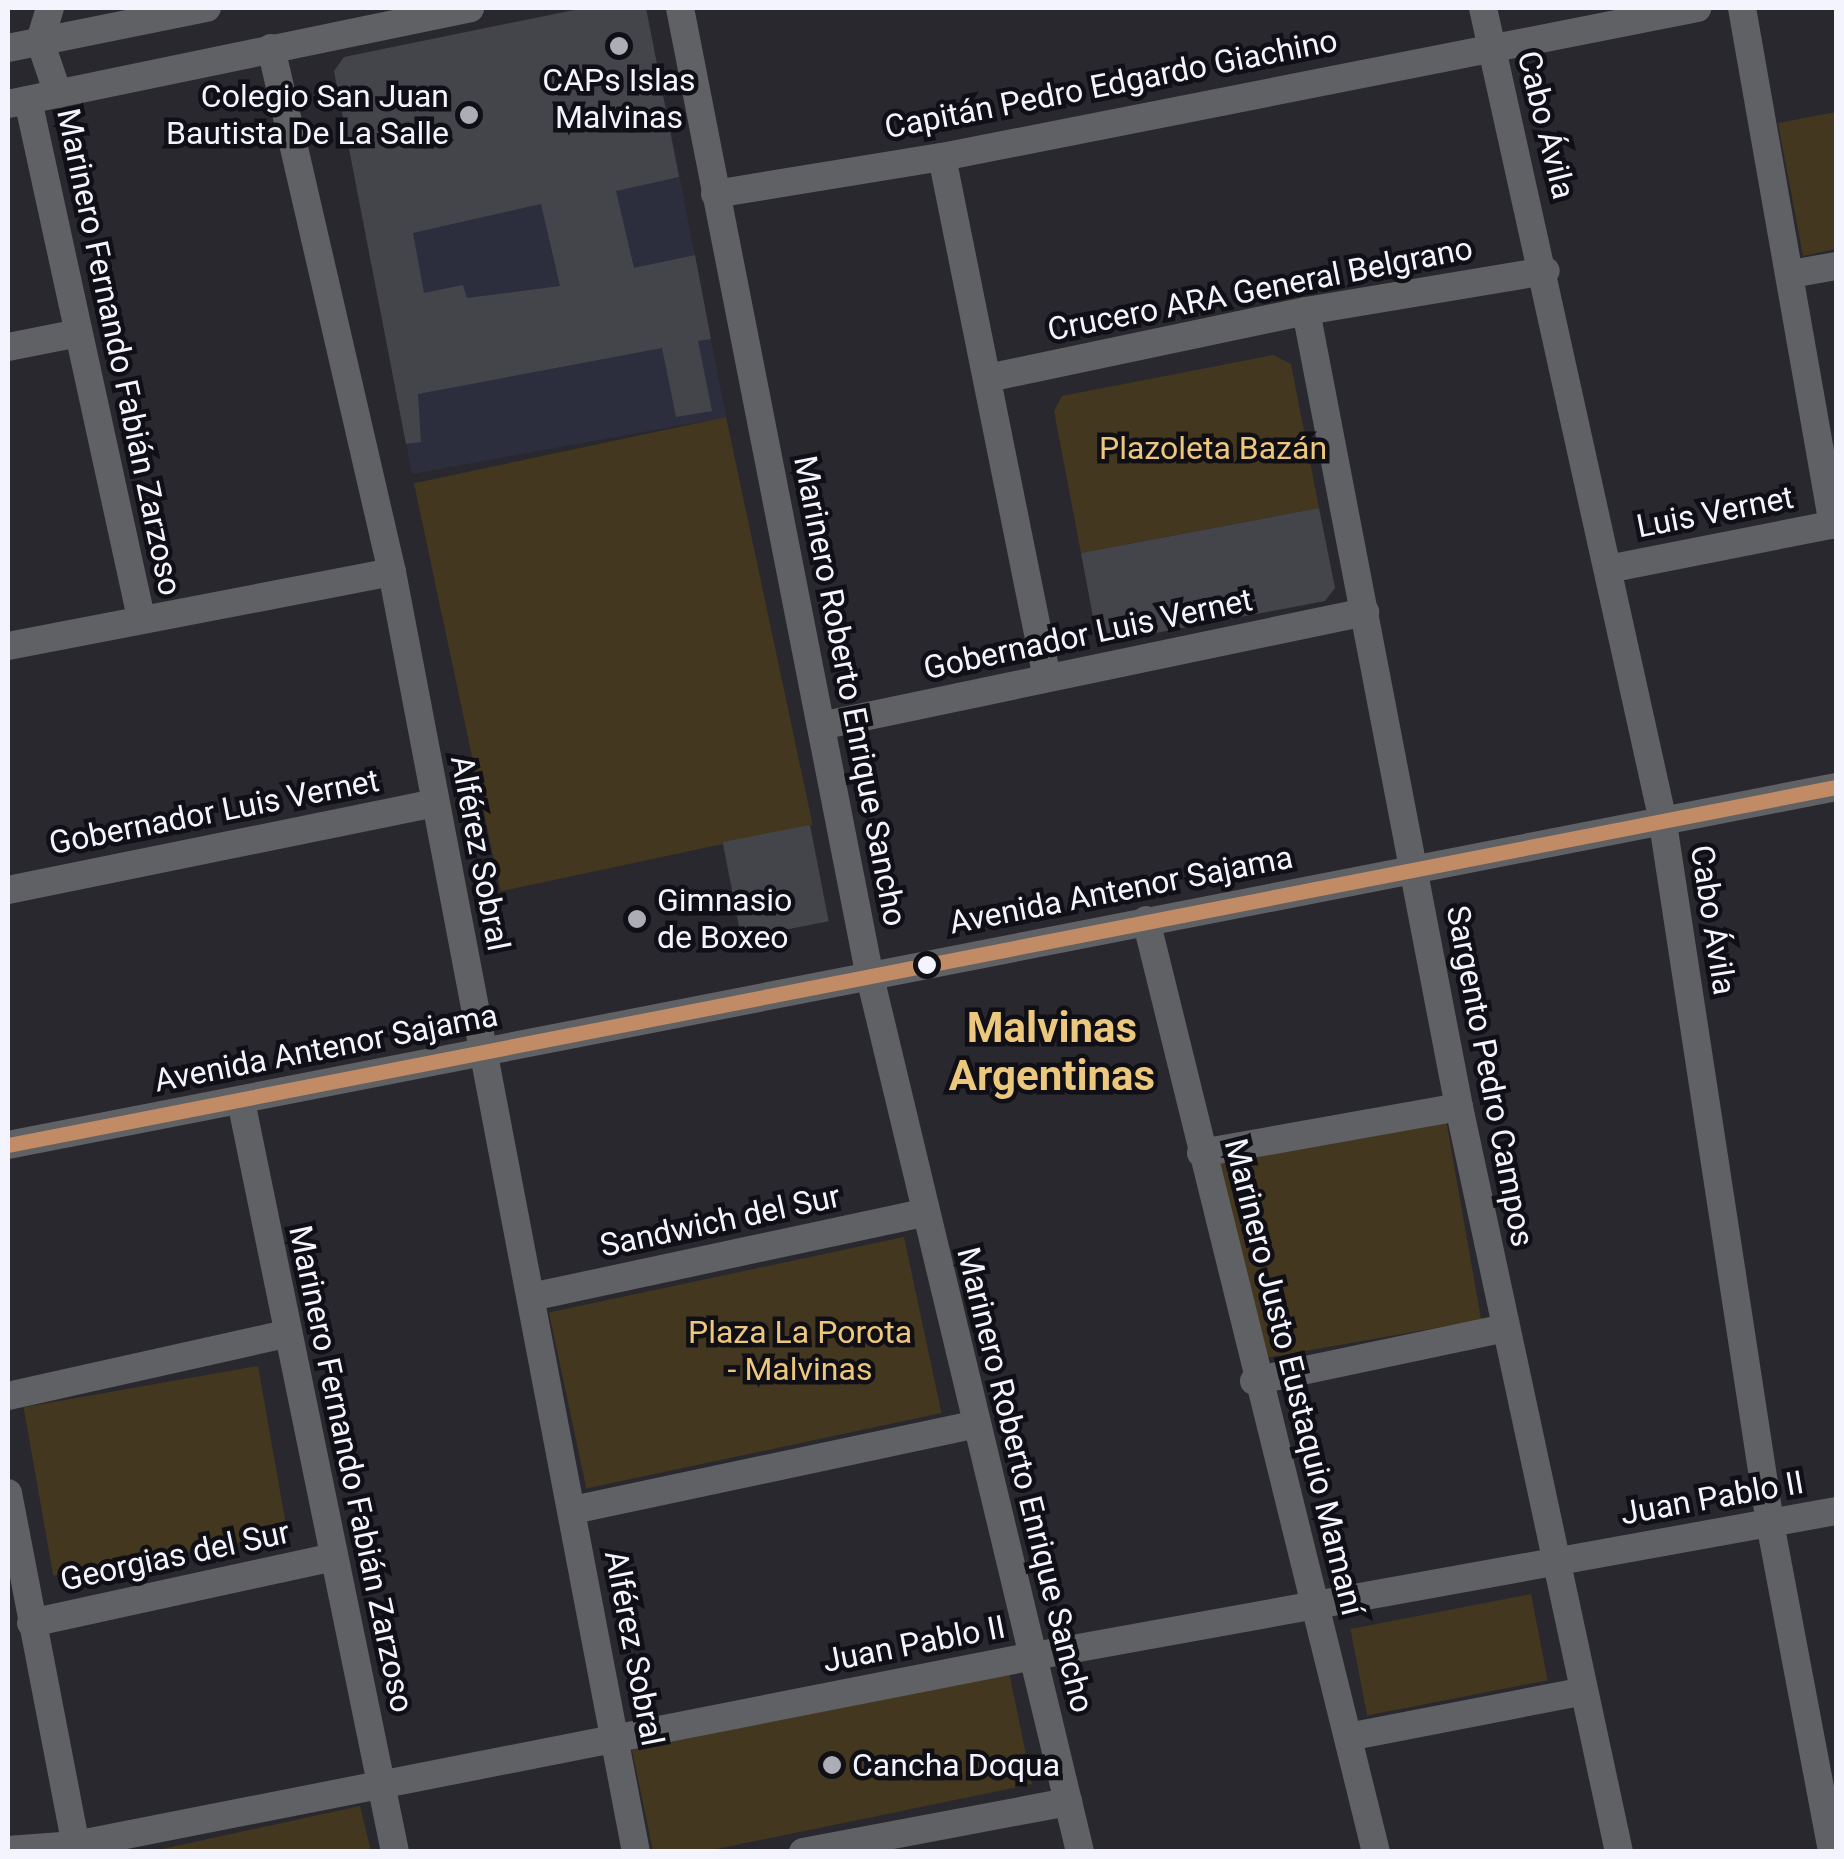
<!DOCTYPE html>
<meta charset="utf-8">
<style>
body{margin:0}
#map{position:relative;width:1844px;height:1859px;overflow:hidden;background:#28282e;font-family:Roboto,sans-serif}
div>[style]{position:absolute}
.built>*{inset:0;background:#2c2e3e}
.green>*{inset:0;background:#43371f;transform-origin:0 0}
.building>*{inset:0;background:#44454a;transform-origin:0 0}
.street>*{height:28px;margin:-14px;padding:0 14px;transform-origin:14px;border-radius:14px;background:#606164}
.bus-1>*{height:15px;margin:-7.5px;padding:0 7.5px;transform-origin:7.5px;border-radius:7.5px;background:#c18c65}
.dots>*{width:28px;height:28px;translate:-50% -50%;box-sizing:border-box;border:5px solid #0f0f15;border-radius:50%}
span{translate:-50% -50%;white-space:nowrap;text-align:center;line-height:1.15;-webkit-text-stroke:9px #0f0f15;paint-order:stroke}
.poi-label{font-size:32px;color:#f3f4fd}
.right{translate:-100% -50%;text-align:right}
.left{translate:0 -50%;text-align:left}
.street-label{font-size:32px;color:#f3f4fd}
.park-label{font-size:32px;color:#edc87c}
.district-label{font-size:42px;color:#ecc87f;font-weight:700}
.frame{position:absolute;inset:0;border:10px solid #f3f4fd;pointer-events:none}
</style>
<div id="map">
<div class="built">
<div style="clip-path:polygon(665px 101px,726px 417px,412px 474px,368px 243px,532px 206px,519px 130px)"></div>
</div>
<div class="green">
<div style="clip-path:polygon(1836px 112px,1836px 249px,1803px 256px,1778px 123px)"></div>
<div style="clip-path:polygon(1273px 355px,1291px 364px,1319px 508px,1081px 553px,1054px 411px,1062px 396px)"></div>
<div style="left:726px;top:417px;width:417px;height:319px;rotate:78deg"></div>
<div style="left:1446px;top:1120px;width:203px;height:230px;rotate:80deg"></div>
<div style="left:904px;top:1237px;width:180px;height:363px;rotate:78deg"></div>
<div style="left:258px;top:1366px;width:171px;height:238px;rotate:80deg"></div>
<div style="left:1531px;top:1594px;width:88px;height:184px;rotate:79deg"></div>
<div style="clip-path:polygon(1009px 1672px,1032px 1784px,707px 1851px,653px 1851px,632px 1750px)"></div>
<div style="clip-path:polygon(360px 1806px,371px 1851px,153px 1851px)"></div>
</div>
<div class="building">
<div style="clip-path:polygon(evenodd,584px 8px,646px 8px,679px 177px,616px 191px,634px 268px,695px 255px,711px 339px,698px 341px,712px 411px,676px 417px,662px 348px,418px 394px,421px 442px,406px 444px,334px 71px,344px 57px,584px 8px,541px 204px,560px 286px,467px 298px,463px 285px,424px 293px,413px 233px,541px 204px)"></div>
<div style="clip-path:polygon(1319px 508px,1335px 588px,1325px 601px,1108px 642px,1096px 633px,1081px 553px)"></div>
<div style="left:810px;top:825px;width:98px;height:89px;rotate:79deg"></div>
</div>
<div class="street">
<div style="left:50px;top:8px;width:34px;rotate:107deg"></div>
<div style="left:40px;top:41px;width:56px;rotate:71.2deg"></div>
<div style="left:680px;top:8px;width:987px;rotate:78.91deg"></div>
<div style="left:870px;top:977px;width:900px;rotate:76.5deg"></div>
<div style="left:1483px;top:8px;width:829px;rotate:77.52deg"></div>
<div style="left:1662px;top:817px;width:714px;rotate:81.3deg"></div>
<div style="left:1770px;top:1523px;width:335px;rotate:79.3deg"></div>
<div style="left:1742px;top:8px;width:525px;rotate:80.02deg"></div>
<div style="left:8px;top:48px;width:203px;rotate:-11.4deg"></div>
<div style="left:271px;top:48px;width:538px;rotate:77deg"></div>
<div style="left:392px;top:572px;width:1303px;rotate:79.21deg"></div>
<div style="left:28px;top:100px;width:530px;rotate:77.69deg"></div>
<div style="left:8px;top:104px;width:472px;rotate:-11.7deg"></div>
<div style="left:942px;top:157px;width:531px;rotate:78.61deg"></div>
<div style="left:715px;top:194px;width:230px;rotate:-9.3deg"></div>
<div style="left:942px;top:157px;width:770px;rotate:-11.16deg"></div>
<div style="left:1791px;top:274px;width:46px;rotate:-10.1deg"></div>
<div style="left:1306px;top:311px;width:811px;rotate:79.12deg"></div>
<div style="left:1459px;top:1107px;width:762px;rotate:77.88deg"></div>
<div style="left:8px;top:347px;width:67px;rotate:-11.1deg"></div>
<div style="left:988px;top:378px;width:325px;rotate:-11.9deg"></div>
<div style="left:1306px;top:311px;width:243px;rotate:-9.5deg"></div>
<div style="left:1608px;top:569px;width:232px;rotate:-11.2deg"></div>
<div style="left:8px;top:646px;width:391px;rotate:-10.9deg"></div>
<div style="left:825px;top:725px;width:552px;rotate:-11.82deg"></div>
<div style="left:8px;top:890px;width:436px;rotate:-11.5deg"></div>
<div style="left:1146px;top:920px;width:960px;rotate:76.14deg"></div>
<div style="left:241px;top:1101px;width:767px;rotate:78.41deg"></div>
<div style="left:8px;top:1145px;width:1863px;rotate:-11.08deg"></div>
<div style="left:1201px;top:1153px;width:262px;rotate:-10.1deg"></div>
<div style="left:531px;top:1297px;width:401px;rotate:-12.1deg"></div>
<div style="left:1254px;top:1381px;width:257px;rotate:-11.9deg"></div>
<div style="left:8px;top:1396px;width:285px;rotate:-12.6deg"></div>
<div style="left:8px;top:1493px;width:366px;rotate:79.1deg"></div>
<div style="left:573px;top:1510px;width:408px;rotate:-12deg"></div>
<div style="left:31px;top:1623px;width:310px;rotate:-12.3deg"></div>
<div style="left:1348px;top:1737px;width:240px;rotate:-11deg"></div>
<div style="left:8px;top:1850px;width:67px;rotate:-4.3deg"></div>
<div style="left:75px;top:1845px;width:977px;rotate:-11.15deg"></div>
<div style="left:1034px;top:1656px;width:815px;rotate:-10.25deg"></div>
<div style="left:803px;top:1852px;width:270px;rotate:-10.7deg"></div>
</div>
<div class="bus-1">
<div style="left:8px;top:1145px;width:1863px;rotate:-11.08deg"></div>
</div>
<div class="dots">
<div style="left:619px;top:46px;background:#acadb5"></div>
<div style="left:469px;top:115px;background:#acadb5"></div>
<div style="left:637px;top:919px;background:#acadb5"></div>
<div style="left:927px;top:965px;background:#f3f4fd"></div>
<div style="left:832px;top:1765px;background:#acadb5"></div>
</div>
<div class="poi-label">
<span style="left:619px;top:99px">CAPs Islas<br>Malvinas</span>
<span class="right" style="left:449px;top:115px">Colegio San Juan<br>Bautista De La Salle</span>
<span class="left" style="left:657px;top:919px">Gimnasio<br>de Boxeo</span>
<span class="left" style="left:852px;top:1765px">Cancha Doqua</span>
</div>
<div class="street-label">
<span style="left:1111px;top:84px;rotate:-11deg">Capitán Pedro Edgardo Giachino</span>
<span style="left:1546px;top:125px;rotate:76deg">Cabo Ávila</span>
<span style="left:1260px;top:289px;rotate:-11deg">Crucero ARA General Belgrano</span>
<span style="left:119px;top:352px;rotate:78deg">Marinero Fernando Fabián Zarzoso</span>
<span style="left:1715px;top:512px;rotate:-11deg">Luis Vernet</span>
<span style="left:1088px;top:634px;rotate:-12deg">Gobernador Luis Vernet</span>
<span style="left:850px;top:691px;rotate:79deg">Marinero Roberto Enrique Sancho</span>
<span style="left:214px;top:812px;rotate:-11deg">Gobernador Luis Vernet</span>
<span style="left:480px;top:853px;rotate:79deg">Alférez Sobral</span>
<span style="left:1121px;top:890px;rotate:-11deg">Avenida Antenor Sajama</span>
<span style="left:1713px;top:920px;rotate:81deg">Cabo Ávila</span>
<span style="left:326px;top:1048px;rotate:-11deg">Avenida Antenor Sajama</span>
<span style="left:1490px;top:1076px;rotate:79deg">Sargento Pedro Campos</span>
<span style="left:720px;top:1221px;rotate:-12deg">Sandwich del Sur</span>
<span style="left:1294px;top:1377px;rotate:76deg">Marinero Justo Eustaquio Mamaní</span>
<span style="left:351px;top:1469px;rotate:78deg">Marinero Fernando Fabián Zarzoso</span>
<span style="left:1025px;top:1480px;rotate:76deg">Marinero Roberto Enrique Sancho</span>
<span style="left:1712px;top:1498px;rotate:-10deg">Juan Pablo II</span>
<span style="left:175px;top:1556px;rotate:-12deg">Georgias del Sur</span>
<span style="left:914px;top:1644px;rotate:-11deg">Juan Pablo II</span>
<span style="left:634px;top:1648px;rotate:79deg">Alférez Sobral</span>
</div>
<div class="park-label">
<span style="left:1213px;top:448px">Plazoleta Bazán</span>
<span style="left:800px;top:1351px">Plaza La Porota<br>- Malvinas</span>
</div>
<div class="district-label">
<span style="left:1052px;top:1052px">Malvinas<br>Argentinas</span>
</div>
<div class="frame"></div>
</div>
